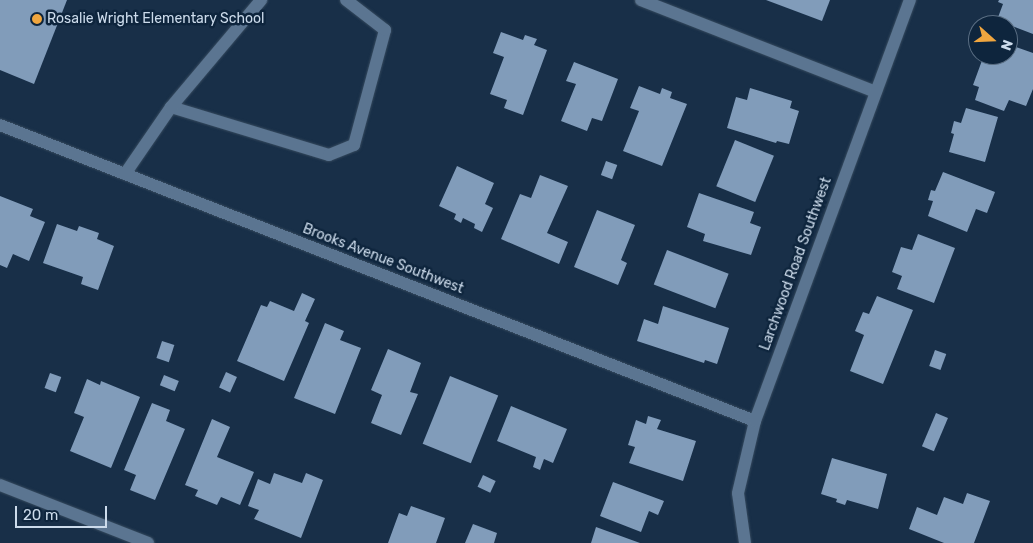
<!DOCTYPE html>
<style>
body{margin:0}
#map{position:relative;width:1033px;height:543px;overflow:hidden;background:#182f48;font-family:Rubik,sans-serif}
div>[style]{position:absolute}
.building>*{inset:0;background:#819cba;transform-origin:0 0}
.roads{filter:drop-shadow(0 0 1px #364a5e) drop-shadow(0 0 1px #364a5e)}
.lane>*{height:12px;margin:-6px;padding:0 6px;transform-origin:6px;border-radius:6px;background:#5b7591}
.street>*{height:12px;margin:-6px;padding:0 6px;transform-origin:6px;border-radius:6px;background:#5b7591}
.dots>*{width:14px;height:14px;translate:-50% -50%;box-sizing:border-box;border:2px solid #0e253d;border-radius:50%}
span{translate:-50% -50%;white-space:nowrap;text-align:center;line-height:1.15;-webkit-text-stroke:5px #0e253d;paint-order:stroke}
.poi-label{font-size:14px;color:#ccdbeb}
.left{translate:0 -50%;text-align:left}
.street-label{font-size:14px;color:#ccdbeb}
.north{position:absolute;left:968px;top:15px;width:50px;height:50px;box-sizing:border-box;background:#0e253d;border:1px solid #5a6e83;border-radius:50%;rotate:110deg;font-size:14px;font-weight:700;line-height:20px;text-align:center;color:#ccdbeb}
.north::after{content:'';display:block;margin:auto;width:18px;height:22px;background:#f0a63f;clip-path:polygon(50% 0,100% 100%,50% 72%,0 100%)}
.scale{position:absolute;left:15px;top:506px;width:92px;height:22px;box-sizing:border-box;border:2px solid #ccdbeb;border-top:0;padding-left:6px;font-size:15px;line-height:18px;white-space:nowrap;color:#ccdbeb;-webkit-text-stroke:4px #0e253d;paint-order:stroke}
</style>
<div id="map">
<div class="building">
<div style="clip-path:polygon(0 0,67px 0,34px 84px,0 70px)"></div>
<div style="clip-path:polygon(766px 0,830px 0,822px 21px)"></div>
<div style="clip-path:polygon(999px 0,1033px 0,1033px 34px,997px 20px,1003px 4px,998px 2px)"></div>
<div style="clip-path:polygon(501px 32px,523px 40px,525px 35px,537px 39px,534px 45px,547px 50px,523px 115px,504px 108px,507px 100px,490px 94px,504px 57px,493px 53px)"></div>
<div style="clip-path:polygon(1008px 44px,1033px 53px,1033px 89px,1026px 106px,1009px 100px,1004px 111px,975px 100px,979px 87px,973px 85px,984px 55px,1008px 55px)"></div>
<div style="clip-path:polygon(574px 62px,618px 79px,602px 121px,592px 118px,587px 131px,561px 121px,576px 84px,566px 81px)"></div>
<div style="clip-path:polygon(639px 86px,660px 94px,662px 88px,672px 92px,670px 98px,687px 104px,662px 166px,623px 151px,639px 111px,630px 108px)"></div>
<div style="clip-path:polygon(750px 88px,792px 101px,790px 108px,799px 111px,789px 144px,777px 141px,776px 143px,727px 128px,736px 97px,747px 100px)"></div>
<div style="clip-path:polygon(966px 108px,998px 117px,985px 162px,949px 152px,954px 134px,951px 133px,954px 121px,961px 123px)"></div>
<div style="left:735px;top:140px;width:42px;height:50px;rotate:22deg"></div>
<div style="left:606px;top:161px;width:12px;height:15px;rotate:20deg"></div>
<div style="clip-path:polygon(457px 166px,494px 183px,485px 204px,493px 208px,482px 232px,474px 228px,475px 224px,463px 218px,461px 223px,454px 219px,456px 214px,439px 206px)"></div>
<div style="clip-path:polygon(943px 172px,995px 192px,987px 213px,976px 209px,967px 232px,928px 216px,933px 201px,928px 200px,931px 190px,935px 191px)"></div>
<div style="clip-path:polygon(540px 175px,568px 186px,547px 233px,568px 242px,559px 264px,501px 239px,520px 194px,531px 198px)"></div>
<div style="clip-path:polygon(699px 193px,754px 212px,750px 223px,761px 227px,751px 255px,703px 241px,705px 234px,687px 227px)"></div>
<div style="clip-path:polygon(0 196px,33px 209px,30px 216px,45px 222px,29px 261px,13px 254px,7px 268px,0 265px)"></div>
<div style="clip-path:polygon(597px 210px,635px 225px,621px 260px,627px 263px,618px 285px,574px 267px)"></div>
<div style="clip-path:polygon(57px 224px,77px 231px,79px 226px,99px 233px,97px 239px,114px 246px,98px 290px,81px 284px,83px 277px,43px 263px)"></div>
<div style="clip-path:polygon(918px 234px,955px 248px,934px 303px,897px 289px,902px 276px,892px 272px,901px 247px,912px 250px)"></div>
<div style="left:667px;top:250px;width:66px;height:37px;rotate:21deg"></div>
<div style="clip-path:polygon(302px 293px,315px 299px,305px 321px,309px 323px,284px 381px,237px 361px,261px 305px,267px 307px,270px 301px,294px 311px)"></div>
<div style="clip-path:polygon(877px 296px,913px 310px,883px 384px,850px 371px,864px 335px,855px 331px,863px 312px,869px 314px)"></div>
<div style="clip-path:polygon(663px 306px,729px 328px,717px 364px,705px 360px,704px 363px,637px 341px,644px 319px,658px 324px)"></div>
<div style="clip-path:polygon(325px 323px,344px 331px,340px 340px,361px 348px,335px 414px,294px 398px)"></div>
<div style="left:162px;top:341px;width:13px;height:18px;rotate:18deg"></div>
<div style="clip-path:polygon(388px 349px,421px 363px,410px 392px,418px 394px,401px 435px,371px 423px,382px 395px,371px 390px)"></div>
<div style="left:935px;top:350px;width:12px;height:17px;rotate:20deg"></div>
<div style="left:226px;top:372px;width:12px;height:17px;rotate:24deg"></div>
<div style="left:50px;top:373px;width:12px;height:16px;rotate:20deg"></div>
<div style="left:164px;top:375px;width:16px;height:11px;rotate:22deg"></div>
<div style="left:450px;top:376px;width:52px;height:73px;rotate:22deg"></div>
<div style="clip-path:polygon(87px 379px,100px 385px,101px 381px,140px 397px,111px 468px,70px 451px,84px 417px,74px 413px)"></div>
<div style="clip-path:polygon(152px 403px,170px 410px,166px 421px,185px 429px,155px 500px,130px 490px,136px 475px,124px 470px)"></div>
<div style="clip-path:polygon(511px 406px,567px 429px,553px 463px,544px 459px,540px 470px,533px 467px,536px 457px,497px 441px)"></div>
<div style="left:936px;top:413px;width:13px;height:36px;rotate:23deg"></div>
<div style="clip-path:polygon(648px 416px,661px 420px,657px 429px,696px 441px,683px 481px,629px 463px,635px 447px,628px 445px,636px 420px,646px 424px)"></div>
<div style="clip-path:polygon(212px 419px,230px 427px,217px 457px,254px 472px,240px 505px,221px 497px,217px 505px,195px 496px,198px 490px,185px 485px)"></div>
<div style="clip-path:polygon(832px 458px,887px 474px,878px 509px,847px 500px,845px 505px,836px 502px,837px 499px,821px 494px)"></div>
<div style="clip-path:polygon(274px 473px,302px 483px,306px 473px,323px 480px,301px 538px,254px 519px,259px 510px,248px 506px,258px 479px,270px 484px)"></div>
<div style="left:483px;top:475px;width:14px;height:13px;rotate:25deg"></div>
<div style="clip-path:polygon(613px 482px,664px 501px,658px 515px,649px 511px,641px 532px,600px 516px)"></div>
<div style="clip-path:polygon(967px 493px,990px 501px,974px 543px,944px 543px,909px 529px,917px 507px,937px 515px,944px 497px,963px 504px)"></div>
<div style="clip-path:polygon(411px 506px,445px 518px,436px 543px,388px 543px,399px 513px,407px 516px)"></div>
<div style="clip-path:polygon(473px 524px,497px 533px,494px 543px,465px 543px)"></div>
<div style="clip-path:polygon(596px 527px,640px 543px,591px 543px)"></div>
</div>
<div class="roads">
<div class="lane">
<div style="left:171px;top:107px;width:165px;rotate:16.9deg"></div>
<div style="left:329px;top:155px;width:27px;rotate:-22deg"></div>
<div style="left:354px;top:145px;width:119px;rotate:-74.9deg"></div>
<div style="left:385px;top:30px;width:49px;rotate:-142.4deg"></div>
<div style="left:125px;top:174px;width:81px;rotate:-55.5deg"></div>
<div style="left:171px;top:107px;width:140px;rotate:-49.9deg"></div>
</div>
<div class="street">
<div style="left:641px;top:0;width:252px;rotate:21.4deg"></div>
<div style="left:0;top:125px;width:811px;rotate:21.41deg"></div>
<div style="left:0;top:485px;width:159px;rotate:21.4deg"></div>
<div style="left:745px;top:543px;width:50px;rotate:-98deg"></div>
<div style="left:738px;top:493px;width:74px;rotate:-76.7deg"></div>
<div style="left:755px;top:421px;width:449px;rotate:-69.8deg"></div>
</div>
</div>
<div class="dots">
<div style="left:37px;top:19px;background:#f0a63f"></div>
</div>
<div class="poi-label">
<span class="left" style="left:47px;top:19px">Rosalie Wright Elementary School</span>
</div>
<div class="street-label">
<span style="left:383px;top:259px;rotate:21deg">Brooks Avenue Southwest</span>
<span style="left:796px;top:264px;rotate:-70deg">Larchwood Road Southwest</span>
</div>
<div class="north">N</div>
<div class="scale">20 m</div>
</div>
